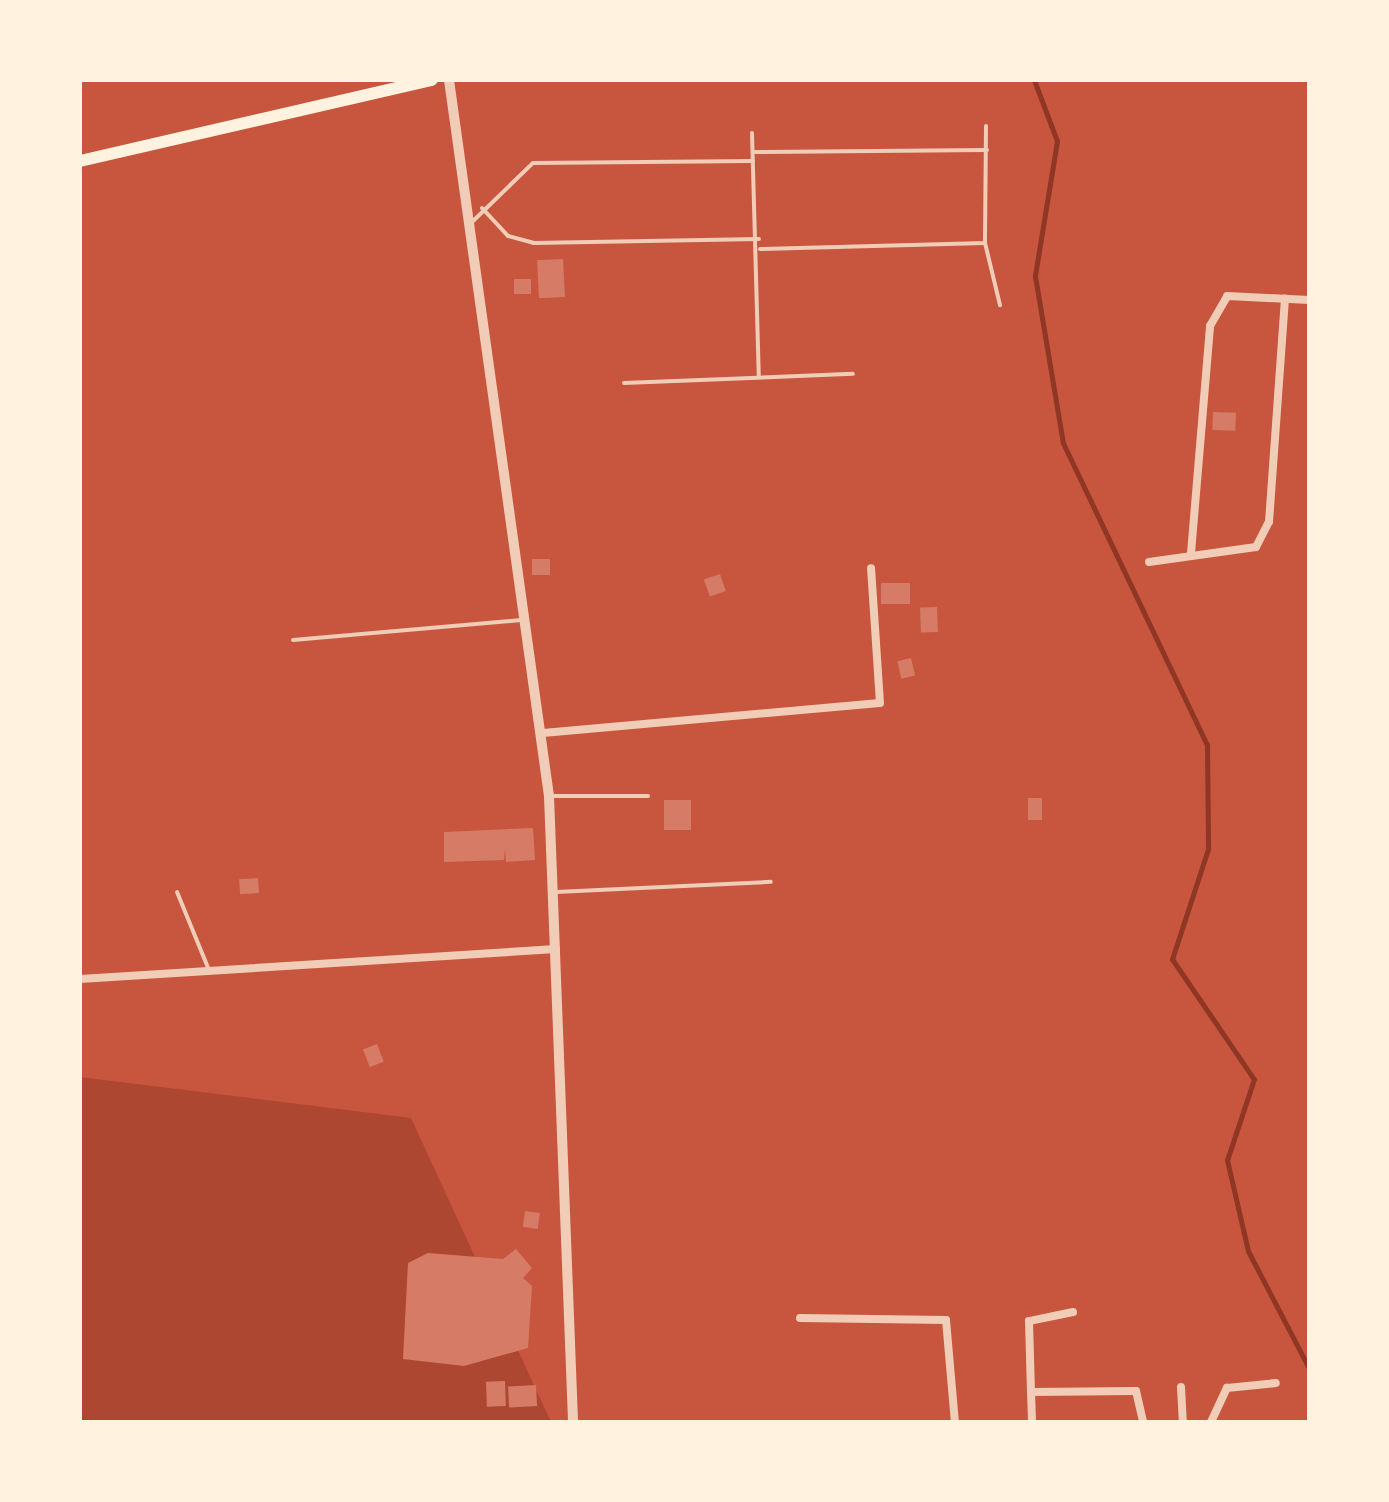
<!DOCTYPE html>
<style>
body{margin:0}
#map{position:relative;width:1389px;height:1502px;overflow:hidden;background:#c8553d;font-family:Montserrat,sans-serif}
div>[style]{position:absolute}
.green>*{inset:0;background:#ae4732}
.stream>*{height:5px;margin:-2.5px;padding:0 2.5px;transform-origin:2.5px;border-radius:2.5px;background:#8f3625}
.building>*{inset:0;background:#d67c66;transform-origin:0 0}
.service>*{height:4px;margin:-2px;padding:0 2px;transform-origin:2px;border-radius:2px;background:#f1ccb7}
.minor>*{height:8px;margin:-4px;padding:0 4px;transform-origin:4px;border-radius:4px;background:#f1ccb7}
.tertiary>*{height:10px;margin:-5px;padding:0 5px;transform-origin:5px;border-radius:5px;background:#f1ccb7}
.primary>*{height:12px;margin:-6px;padding:0 6px;transform-origin:6px;border-radius:6px;background:#fff3e0}
span{translate:-50% -50%;white-space:nowrap;text-align:center;line-height:1.15;-webkit-text-stroke:10px #fff3e0;paint-order:stroke}
.frame{position:absolute;inset:0;border:82px solid #fff3e0;pointer-events:none}
</style>
<div id="map">
<div class="green">
<div style="clip-path:polygon(80px 1077px,411px 1118px,551px 1422px,80px 1422px)"></div>
</div>
<div class="stream">
<div style="left:1034px;top:80px;width:65px;rotate:69.3deg"></div>
<div style="left:1057px;top:141px;width:137px;rotate:99.3deg"></div>
<div style="left:1035px;top:276px;width:169px;rotate:80.5deg"></div>
<div style="left:1063px;top:443px;width:335px;rotate:64.5deg"></div>
<div style="left:1207px;top:745px;width:104px;rotate:89.4deg"></div>
<div style="left:1208px;top:849px;width:116px;rotate:108.1deg"></div>
<div style="left:1172px;top:959px;width:145px;rotate:55.7deg"></div>
<div style="left:1254px;top:1079px;width:85px;rotate:108.4deg"></div>
<div style="left:1227px;top:1160px;width:93px;rotate:77deg"></div>
<div style="left:1248px;top:1251px;width:132px;rotate:62.5deg"></div>
</div>
<div class="building">
<div style="left:563px;top:259px;width:38px;height:26px;rotate:87deg"></div>
<div style="left:514px;top:279px;width:17px;height:15px"></div>
<div style="left:1213px;top:412px;width:23px;height:18px;rotate:2deg"></div>
<div style="left:532px;top:559px;width:18px;height:16px"></div>
<div style="left:720px;top:574px;width:18px;height:17px;rotate:71deg"></div>
<div style="left:881px;top:583px;width:29px;height:21px"></div>
<div style="left:937px;top:607px;width:25px;height:17px;rotate:88deg"></div>
<div style="left:911px;top:658px;width:18px;height:14px;rotate:77deg"></div>
<div style="left:1028px;top:798px;width:14px;height:22px"></div>
<div style="left:664px;top:800px;width:27px;height:30px"></div>
<div style="clip-path:polygon(533px 828px,535px 860px,506px 862px,505px 849px,504px 860px,444px 862px,444px 832px)"></div>
<div style="left:258px;top:878px;width:15px;height:19px;rotate:86deg"></div>
<div style="left:377px;top:1044px;width:19px;height:15px;rotate:69deg"></div>
<div style="left:525px;top:1211px;width:15px;height:16px;rotate:8deg"></div>
<div style="clip-path:polygon(516px 1249px,532px 1268px,523px 1278px,532px 1286px,528px 1348px,464px 1366px,403px 1359px,408px 1263px,428px 1253px,503px 1259px)"></div>
<div style="left:505px;top:1381px;width:25px;height:19px;rotate:88deg"></div>
<div style="left:536px;top:1385px;width:21px;height:28px;rotate:87deg"></div>
</div>
<div class="service">
<div style="left:986px;top:126px;width:117px;rotate:90.5deg"></div>
<div style="left:985px;top:243px;width:64px;rotate:76.4deg"></div>
<div style="left:752px;top:133px;width:244px;rotate:88.4deg"></div>
<div style="left:753px;top:152px;width:234px;rotate:-0.5deg"></div>
<div style="left:482px;top:208px;width:38px;rotate:47deg"></div>
<div style="left:508px;top:236px;width:27px;rotate:15deg"></div>
<div style="left:534px;top:243px;width:225px;rotate:-1deg"></div>
<div style="left:471px;top:223px;width:86px;rotate:-44.1deg"></div>
<div style="left:533px;top:163px;width:220px;rotate:-0.5deg"></div>
<div style="left:760px;top:249px;width:225px;rotate:-1.5deg"></div>
<div style="left:624px;top:383px;width:229px;rotate:-2.3deg"></div>
<div style="left:293px;top:640px;width:229px;rotate:-5deg"></div>
<div style="left:553px;top:796px;width:95px"></div>
<div style="left:177px;top:892px;width:84px;rotate:67.7deg"></div>
<div style="left:556px;top:892px;width:215px;rotate:-2.7deg"></div>
</div>
<div class="minor">
<div style="left:1191px;top:553px;width:228px;rotate:-85.2deg"></div>
<div style="left:1210px;top:326px;width:34px;rotate:-60deg"></div>
<div style="left:1227px;top:296px;width:82px;rotate:2.8deg"></div>
<div style="left:1149px;top:562px;width:108px;rotate:-8deg"></div>
<div style="left:1256px;top:547px;width:28px;rotate:-63deg"></div>
<div style="left:1269px;top:522px;width:224px;rotate:-85.9deg"></div>
<div style="left:543px;top:733px;width:338px;rotate:-5.1deg"></div>
<div style="left:880px;top:703px;width:135px;rotate:-93.8deg"></div>
<div style="left:80px;top:979px;width:477px;rotate:-3.6deg"></div>
<div style="left:1073px;top:1312px;width:45px;rotate:168.4deg"></div>
<div style="left:1029px;top:1321px;width:71px;rotate:88.4deg"></div>
<div style="left:1031px;top:1392px;width:105px;rotate:-0.5deg"></div>
<div style="left:1136px;top:1391px;width:32px;rotate:77deg"></div>
<div style="left:800px;top:1318px;width:146px;rotate:0.8deg"></div>
<div style="left:946px;top:1320px;width:102px;rotate:85deg"></div>
<div style="left:1181px;top:1387px;width:35px;rotate:87deg"></div>
<div style="left:1031px;top:1392px;width:30px;rotate:88deg"></div>
<div style="left:1211px;top:1422px;width:38px;rotate:-65deg"></div>
<div style="left:1227px;top:1388px;width:49px;rotate:-5.8deg"></div>
</div>
<div class="tertiary">
<div style="left:449px;top:80px;width:723px;rotate:82.05deg"></div>
<div style="left:549px;top:796px;width:626px;rotate:87.8deg"></div>
</div>
<div class="primary">
<div style="left:80px;top:161px;width:361px;rotate:-13deg"></div>
</div>
<div class="frame"></div>
</div>
